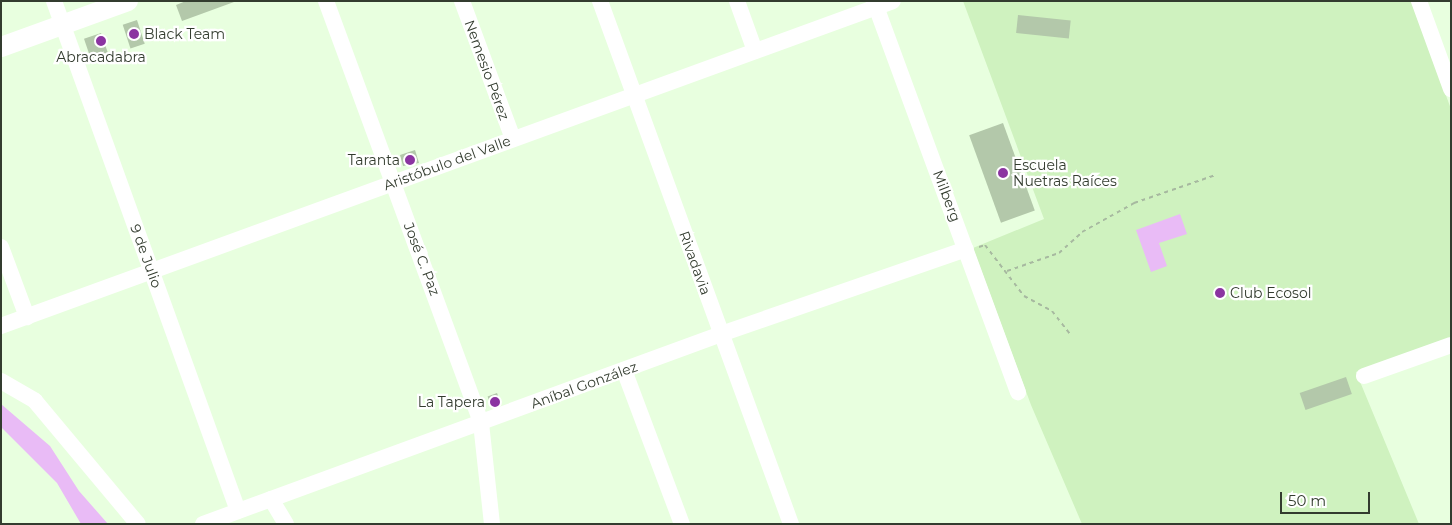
<!DOCTYPE html>
<meta charset="utf-8">
<style>
body{margin:0}
#map{position:relative;width:1452px;height:525px;overflow:hidden;background:#e8ffdf;font-family:Montserrat,sans-serif}
div>[style]{position:absolute}
.green>*{inset:0;background:#cff2bf}
.water>*{inset:0;background:#e9bbf6}
.building>*{inset:0;background:#b3c8aa;transform-origin:0 0}
.path>*{height:2px;margin-top:-1px;transform-origin:0;background:repeating-linear-gradient(90deg,#a7b9a0 0 4px,transparent 0 8px)}
.minor>*{height:16px;margin:-8px;padding:0 8px;transform-origin:8px;border-radius:8px;background:#fff}
.major>*{height:20px;margin:-10px;padding:0 10px;transform-origin:10px;border-radius:10px;background:#fff}
.dots>*{width:14px;height:14px;translate:-50% -50%;box-sizing:border-box;border:2px solid #fff;border-radius:50%}
span{translate:-50% -50%;white-space:nowrap;text-align:center;line-height:1.15;-webkit-text-stroke:4.5px #fff;paint-order:stroke}
.poi-label{font-size:14px;color:#333c2f}
.left{translate:0 -50%;text-align:left}
.right{translate:-100% -50%;text-align:right}
.street-label{font-size:14px;color:#333c2f}
.frame{position:absolute;inset:0;border:2px solid #333c2f;pointer-events:none}
.scale{position:absolute;left:1280px;top:492px;width:90px;height:22px;box-sizing:border-box;border:2px solid #333c2f;border-top:0;padding-left:6px;font-size:15px;line-height:18px;white-space:nowrap;color:#333c2f;-webkit-text-stroke:4px #fff;paint-order:stroke}
</style>
<div id="map">
<div class="green">
<div style="clip-path:polygon(963px 1px,1411px 1px,1451px 109px,1451px 338px,1356px 372px,1419px 524px,1082px 524px,1031px 405px,973px 248px,1044px 219px)"></div>
</div>
<div class="water">
<div style="clip-path:polygon(1180px 214px,1187px 234px,1159px 243px,1167px 266px,1151px 272px,1136px 230px)"></div>
<div style="clip-path:polygon(1px 404px,50px 446px,79px 491px,108px 524px,81px 524px,57px 483px,1px 427px)"></div>
</div>
<div class="building">
<div style="clip-path:polygon(186px 1px,234px 1px,234px 2px,182px 21px,176px 5px)"></div>
<div style="left:1018px;top:15px;width:53px;height:18px;rotate:6deg"></div>
<div style="left:137px;top:20px;width:25px;height:15px;rotate:72deg"></div>
<div style="left:101px;top:33px;width:21px;height:18px;rotate:71deg"></div>
<div style="left:1003px;top:123px;width:93px;height:36px;rotate:70deg"></div>
<div style="clip-path:polygon(415px 150px,419px 163px,403px 166px,400px 155px)"></div>
<div style="left:1346px;top:377px;width:18px;height:49px;rotate:71deg"></div>
<div style="left:497px;top:393px;width:12px;height:10px;rotate:70deg"></div>
</div>
<div class="path">
<div style="left:979px;top:247px;width:6px;rotate:-18deg"></div>
<div style="left:985px;top:245px;width:64px;rotate:52.6deg"></div>
<div style="left:1024px;top:296px;width:32px;rotate:28deg"></div>
<div style="left:1052px;top:311px;width:31px;rotate:52deg"></div>
<div style="left:1007px;top:271px;width:55px;rotate:-19.1deg"></div>
<div style="left:1059px;top:253px;width:31px;rotate:-42deg"></div>
<div style="left:1082px;top:232px;width:60px;rotate:-29.1deg"></div>
<div style="left:1134px;top:203px;width:87px;rotate:-18.9deg"></div>
</div>
<div class="minor">
<div style="left:54px;top:1px;width:542px;rotate:70.16deg"></div>
<div style="left:326px;top:1px;width:450px;rotate:69.8deg"></div>
<div style="left:481px;top:423px;width:102px;rotate:83.8deg"></div>
<div style="left:462px;top:1px;width:147px;rotate:69.7deg"></div>
<div style="left:600px;top:1px;width:557px;rotate:69.94deg"></div>
<div style="left:737px;top:1px;width:53px;rotate:70.2deg"></div>
<div style="left:874px;top:1px;width:417px;rotate:69.8deg"></div>
<div style="left:1419px;top:1px;width:94px;rotate:70deg"></div>
<div style="left:1px;top:247px;width:75px;rotate:69.6deg"></div>
<div style="left:1px;top:326px;width:949px;rotate:-20.02deg"></div>
<div style="left:624px;top:370px;width:165px;rotate:69.4deg"></div>
<div style="left:1364px;top:376px;width:92px;rotate:-19.6deg"></div>
<div style="left:1px;top:381px;width:39px;rotate:30deg"></div>
<div style="left:35px;top:401px;width:160px;rotate:50.1deg"></div>
<div style="left:271px;top:499px;width:29px;rotate:59deg"></div>
<div style="left:203px;top:524px;width:552px;rotate:-20.14deg"></div>
<div style="left:721px;top:334px;width:259px;rotate:-19.1deg"></div>
</div>
<div class="major">
<div style="left:1px;top:47px;width:135px;rotate:-19.9deg"></div>
</div>
<div class="dots">
<div style="left:134px;top:34px;background:#8b34a1"></div>
<div style="left:101px;top:41px;background:#8b34a1"></div>
<div style="left:410px;top:160px;background:#8b34a1"></div>
<div style="left:1003px;top:173px;background:#8b34a1"></div>
<div style="left:1220px;top:293px;background:#8b34a1"></div>
<div style="left:495px;top:402px;background:#8b34a1"></div>
</div>
<div class="poi-label">
<span class="left" style="left:144px;top:34px">Black Team</span>
<span style="left:101px;top:57px">Abracadabra</span>
<span class="right" style="left:400px;top:160px">Taranta</span>
<span class="left" style="left:1013px;top:173px">Escuela<br>Nuetras Raíces</span>
<span class="left" style="left:1230px;top:293px">Club Ecosol</span>
<span class="right" style="left:485px;top:402px">La Tapera</span>
</div>
<div class="street-label">
<span style="left:487px;top:70px;rotate:70deg">Nemesio Pérez</span>
<span style="left:447px;top:163px;rotate:-20deg">Aristóbulo del Valle</span>
<span style="left:947px;top:196px;rotate:69deg">Milberg</span>
<span style="left:146px;top:256px;rotate:70deg">9 de Julio</span>
<span style="left:422px;top:259px;rotate:69deg">José C. Paz</span>
<span style="left:695px;top:263px;rotate:70deg">Rivadavia</span>
<span style="left:584px;top:385px;rotate:-20deg">Aníbal González</span>
</div>
<div class="frame"></div>
<div class="scale">50 m</div>
</div>
